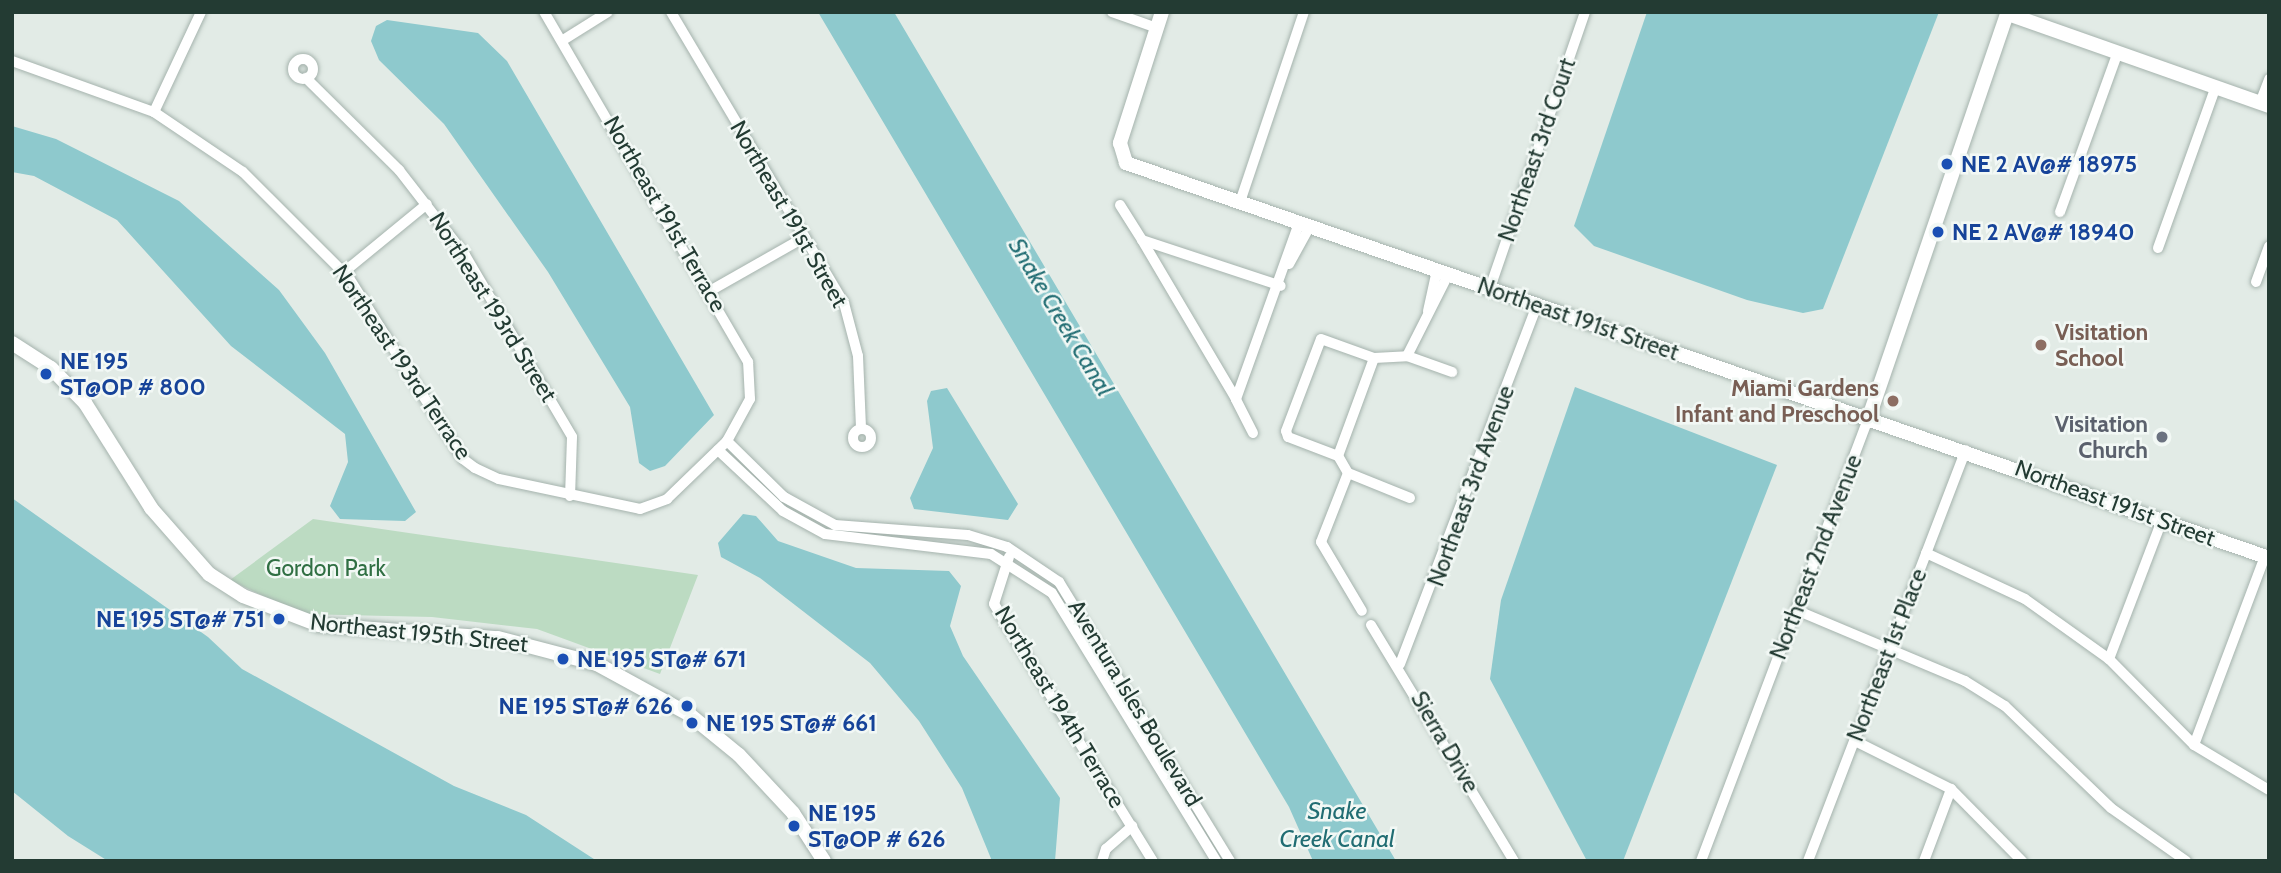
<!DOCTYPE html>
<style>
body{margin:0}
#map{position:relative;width:2281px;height:873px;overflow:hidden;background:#e2ebe6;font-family:Cabin,sans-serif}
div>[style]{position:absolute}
.green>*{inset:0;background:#bcdbc2}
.water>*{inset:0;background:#8ec9cd}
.roads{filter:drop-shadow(0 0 2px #a5b3ad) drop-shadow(0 0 2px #a5b3ad)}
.street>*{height:10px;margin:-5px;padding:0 5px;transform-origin:5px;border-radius:5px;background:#fff}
.street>.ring{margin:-5px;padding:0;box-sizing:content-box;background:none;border:10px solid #fff;border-radius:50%}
.secondary>*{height:14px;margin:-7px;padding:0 7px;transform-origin:7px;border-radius:7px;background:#fff}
.dots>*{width:19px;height:19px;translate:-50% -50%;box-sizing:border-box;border:4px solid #f2f8f5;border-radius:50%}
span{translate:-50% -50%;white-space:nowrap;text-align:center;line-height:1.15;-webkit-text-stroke:5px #f2f8f5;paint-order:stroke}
.street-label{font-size:23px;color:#233b33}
.transit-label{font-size:23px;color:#164399;font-weight:700}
.left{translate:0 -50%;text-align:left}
.right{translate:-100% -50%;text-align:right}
.education-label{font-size:23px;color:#785e54;font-weight:700}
.worship-label{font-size:23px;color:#5b616d;font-weight:700}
.park-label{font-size:23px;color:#306f43}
.water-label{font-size:24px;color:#216d73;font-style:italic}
.frame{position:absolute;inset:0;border:14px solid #233b33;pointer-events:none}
</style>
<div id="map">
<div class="green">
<div style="clip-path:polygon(313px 519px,698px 575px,660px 674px,537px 629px,432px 617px,301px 614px,230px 580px)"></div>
</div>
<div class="water">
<div style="clip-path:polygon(818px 12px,894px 12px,1396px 861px,1313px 861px,1289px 807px)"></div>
<div style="clip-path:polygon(1647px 12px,1939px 12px,1823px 309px,1803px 313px,1747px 300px,1594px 246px,1574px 226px)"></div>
<div style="clip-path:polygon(387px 20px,478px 33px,507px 61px,714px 415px,665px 466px,650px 471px,639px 463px,630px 407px,548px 272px,444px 124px,379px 60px,371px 41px,376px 26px)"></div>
<div style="clip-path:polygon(12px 126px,56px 139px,179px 201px,279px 290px,325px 353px,416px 512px,405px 521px,340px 519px,330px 506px,348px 462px,345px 434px,231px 346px,117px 220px,34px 176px,12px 172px)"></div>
<div style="clip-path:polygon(1575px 387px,1777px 465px,1623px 861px,1587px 861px,1490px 679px,1501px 600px)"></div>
<div style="clip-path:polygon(947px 388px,1018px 504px,1008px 520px,914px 509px,910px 498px,933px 448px,927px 401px,931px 391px)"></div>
<div style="clip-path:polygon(12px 498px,208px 637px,242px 669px,454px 786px,526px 815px,597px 861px,108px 861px,68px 836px,12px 791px)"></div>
<div style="clip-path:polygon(743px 514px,756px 516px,778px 541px,856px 568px,949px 571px,961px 586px,950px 626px,963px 656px,1060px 798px,1055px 861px,992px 861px,962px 788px,919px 721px,870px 663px,760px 578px,721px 557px,718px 543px)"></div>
</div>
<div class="roads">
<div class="street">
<div style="left:671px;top:12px;width:339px;rotate:59.3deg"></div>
<div style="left:844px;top:303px;width:55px;rotate:75.2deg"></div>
<div style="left:858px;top:356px;width:73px;rotate:87.6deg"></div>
<div style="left:1112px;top:12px;width:48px;rotate:19.6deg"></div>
<div style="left:563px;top:40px;width:53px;rotate:-31.9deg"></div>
<div class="ring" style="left:293px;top:59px;width:10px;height:10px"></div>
<div style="left:12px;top:61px;width:151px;rotate:19.8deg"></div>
<div style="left:154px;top:112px;width:107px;rotate:34deg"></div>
<div style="left:243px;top:172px;width:150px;rotate:45deg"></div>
<div style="left:349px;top:278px;width:214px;rotate:57.8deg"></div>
<div style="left:463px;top:459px;width:15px;rotate:37deg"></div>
<div style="left:475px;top:468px;width:26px;rotate:25deg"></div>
<div style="left:499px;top:479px;width:144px;rotate:12deg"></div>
<div style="left:640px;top:509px;width:29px;rotate:-20deg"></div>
<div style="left:667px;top:499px;width:83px;rotate:-44deg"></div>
<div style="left:727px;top:441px;width:48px;rotate:-61.3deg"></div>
<div style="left:750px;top:399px;width:37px;rotate:-93deg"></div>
<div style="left:748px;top:362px;width:405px;rotate:-120.2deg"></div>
<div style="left:306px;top:78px;width:131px;rotate:44.7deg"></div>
<div style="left:399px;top:170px;width:108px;rotate:52.2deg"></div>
<div style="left:465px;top:255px;width:211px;rotate:59.5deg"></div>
<div style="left:572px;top:437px;width:59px;rotate:91.9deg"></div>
<div style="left:2260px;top:103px;width:26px;rotate:-69deg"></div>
<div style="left:154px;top:112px;width:110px;rotate:-64.8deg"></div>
<div style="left:1240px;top:202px;width:200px;rotate:-71.4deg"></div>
<div style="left:1120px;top:205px;width:41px;rotate:57.8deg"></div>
<div style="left:1142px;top:240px;width:146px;rotate:18.3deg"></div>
<div style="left:2060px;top:212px;width:170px;rotate:-70.1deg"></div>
<div style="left:1142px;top:240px;width:185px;rotate:59.4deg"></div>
<div style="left:2158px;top:248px;width:172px;rotate:-70.3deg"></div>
<div style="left:1289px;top:264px;width:43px;rotate:-61.1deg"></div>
<div style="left:344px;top:272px;width:107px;rotate:-39.3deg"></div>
<div style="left:2256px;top:282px;width:38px;rotate:-70deg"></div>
<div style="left:1490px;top:288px;width:292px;rotate:-71deg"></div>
<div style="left:710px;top:291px;width:109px;rotate:-29.6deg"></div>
<div style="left:1428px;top:311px;width:42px;rotate:-77.6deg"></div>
<div style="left:1407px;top:356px;width:91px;rotate:-63.2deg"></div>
<div class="ring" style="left:853px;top:429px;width:8px;height:8px"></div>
<div style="left:1253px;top:433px;width:38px;rotate:-117deg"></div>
<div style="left:1236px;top:399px;width:187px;rotate:-70.3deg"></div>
<div style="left:727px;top:441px;width:80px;rotate:44.5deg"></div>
<div style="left:784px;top:497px;width:58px;rotate:28.8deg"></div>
<div style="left:835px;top:525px;width:133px;rotate:4.3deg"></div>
<div style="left:968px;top:535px;width:41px;rotate:17.1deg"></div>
<div style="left:1007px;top:547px;width:63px;rotate:33.9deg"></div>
<div style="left:1059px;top:582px;width:327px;rotate:58.5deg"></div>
<div style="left:718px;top:450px;width:89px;rotate:43.2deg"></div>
<div style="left:783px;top:511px;width:48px;rotate:28.7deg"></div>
<div style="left:825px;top:534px;width:167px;rotate:6.9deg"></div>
<div style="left:991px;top:554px;width:72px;rotate:32.6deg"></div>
<div style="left:1052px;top:593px;width:314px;rotate:58.5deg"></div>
<div style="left:1338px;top:456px;width:53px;rotate:-159.2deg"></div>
<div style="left:1288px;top:437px;width:6px;rotate:-108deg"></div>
<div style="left:1286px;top:431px;width:98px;rotate:-69.2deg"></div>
<div style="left:1321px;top:339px;width:56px;rotate:19.7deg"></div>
<div style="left:1348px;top:473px;width:74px;rotate:111.4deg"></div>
<div style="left:1321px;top:542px;width:80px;rotate:59.3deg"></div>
<div style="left:1410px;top:498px;width:67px;rotate:-158deg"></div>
<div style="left:1348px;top:473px;width:20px;rotate:-120deg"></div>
<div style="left:1338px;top:456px;width:104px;rotate:-69.8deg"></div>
<div style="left:1374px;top:358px;width:33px;rotate:-3deg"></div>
<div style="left:1407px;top:356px;width:48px;rotate:19.6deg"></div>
<div style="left:1926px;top:553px;width:109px;rotate:24.9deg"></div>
<div style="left:2025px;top:599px;width:103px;rotate:35.5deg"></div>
<div style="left:2109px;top:659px;width:121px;rotate:45.3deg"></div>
<div style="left:2194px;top:745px;width:87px;rotate:31deg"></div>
<div style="left:1009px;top:557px;width:49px;rotate:107.7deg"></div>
<div style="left:994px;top:604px;width:302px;rotate:58.3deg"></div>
<div style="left:1796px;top:610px;width:183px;rotate:22.8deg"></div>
<div style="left:1965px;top:681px;width:47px;rotate:32deg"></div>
<div style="left:2005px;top:706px;width:147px;rotate:43.9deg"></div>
<div style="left:2111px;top:808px;width:92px;rotate:35.2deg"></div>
<div style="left:1371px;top:625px;width:276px;rotate:58.8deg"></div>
<div style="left:2109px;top:659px;width:149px;rotate:-69.1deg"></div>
<div style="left:1400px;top:664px;width:384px;rotate:-69.1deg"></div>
<div style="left:1855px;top:741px;width:107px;rotate:26.6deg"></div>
<div style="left:1951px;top:789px;width:101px;rotate:45.4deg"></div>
<div style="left:2194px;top:745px;width:202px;rotate:-69.4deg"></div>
<div style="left:1102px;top:861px;width:13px;rotate:-72deg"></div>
<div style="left:1106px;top:849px;width:35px;rotate:-41deg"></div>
<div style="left:1701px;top:861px;width:475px;rotate:-69.3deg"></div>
<div style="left:1808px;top:861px;width:440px;rotate:-69deg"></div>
<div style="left:1924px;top:861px;width:77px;rotate:-69.4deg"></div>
</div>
<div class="secondary">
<div style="left:1162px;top:12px;width:138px;rotate:107.8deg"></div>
<div style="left:1120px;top:143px;width:21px;rotate:73deg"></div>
<div style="left:1126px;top:163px;width:1209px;rotate:19.06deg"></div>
<div style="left:2008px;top:14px;width:277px;rotate:19.4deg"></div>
<div style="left:12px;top:343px;width:46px;rotate:32.7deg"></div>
<div style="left:51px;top:368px;width:49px;rotate:45.8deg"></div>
<div style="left:85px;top:403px;width:124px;rotate:57.8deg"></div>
<div style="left:151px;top:508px;width:88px;rotate:48.7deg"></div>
<div style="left:209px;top:574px;width:40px;rotate:32.9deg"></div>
<div style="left:243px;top:596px;width:81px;rotate:20.9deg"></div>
<div style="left:319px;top:625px;width:179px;rotate:4.2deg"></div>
<div style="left:498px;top:638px;width:102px;rotate:14.7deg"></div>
<div style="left:597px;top:664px;width:106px;rotate:28.7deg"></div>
<div style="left:690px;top:715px;width:63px;rotate:39.2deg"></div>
<div style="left:739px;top:755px;width:79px;rotate:47deg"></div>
<div style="left:793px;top:813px;width:57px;rotate:57.1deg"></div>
<div style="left:1869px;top:417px;width:428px;rotate:-71.1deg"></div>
</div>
</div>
<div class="dots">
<div style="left:1947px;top:164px;background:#1a4fb4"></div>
<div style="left:1938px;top:232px;background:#1a4fb4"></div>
<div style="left:2041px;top:345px;background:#8d6e63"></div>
<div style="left:46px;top:374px;background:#1a4fb4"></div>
<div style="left:1893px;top:401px;background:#8d6e63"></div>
<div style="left:2162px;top:437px;background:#6b7280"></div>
<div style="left:279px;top:619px;background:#1a4fb4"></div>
<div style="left:563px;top:659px;background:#1a4fb4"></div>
<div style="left:687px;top:706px;background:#1a4fb4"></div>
<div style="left:692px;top:723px;background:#1a4fb4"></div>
<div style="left:794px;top:826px;background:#1a4fb4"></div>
</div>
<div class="street-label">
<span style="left:1537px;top:150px;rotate:-71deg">Northeast 3rd Court</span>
<span style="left:665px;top:214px;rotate:60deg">Northeast 191st Terrace</span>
<span style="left:789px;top:214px;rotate:60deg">Northeast 191st Street</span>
<span style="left:493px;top:307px;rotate:58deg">Northeast 193rd Street</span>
<span style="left:1578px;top:319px;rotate:19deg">Northeast 191st Street</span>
<span style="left:402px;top:362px;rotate:56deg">Northeast 193rd Terrace</span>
<span style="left:1471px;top:486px;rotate:-70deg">Northeast 3rd Avenue</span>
<span style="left:2115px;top:503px;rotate:20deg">Northeast 191st Street</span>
<span style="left:1816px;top:557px;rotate:-69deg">Northeast 2nd Avenue</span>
<span style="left:419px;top:633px;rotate:6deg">Northeast 195th Street</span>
<span style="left:1887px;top:655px;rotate:-69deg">Northeast 1st Place</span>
<span style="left:1135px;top:703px;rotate:59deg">Aventura Isles Boulevard</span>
<span style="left:1060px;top:707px;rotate:59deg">Northeast 194th Terrace</span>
<span style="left:1445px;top:742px;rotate:60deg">Sierra Drive</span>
</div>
<div class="transit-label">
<span class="left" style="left:1961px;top:164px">NE 2 AV@# 18975</span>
<span class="left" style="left:1952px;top:232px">NE 2 AV@# 18940</span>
<span class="left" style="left:60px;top:374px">NE 195<br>ST@OP # 800</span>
<span class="right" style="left:265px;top:619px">NE 195 ST@# 751</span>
<span class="left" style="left:577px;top:659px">NE 195 ST@# 671</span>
<span class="right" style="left:673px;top:706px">NE 195 ST@# 626</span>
<span class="left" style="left:706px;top:723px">NE 195 ST@# 661</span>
<span class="left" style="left:808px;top:826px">NE 195<br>ST@OP # 626</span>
</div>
<div class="education-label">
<span class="left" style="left:2055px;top:345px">Visitation<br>School</span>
<span class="right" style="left:1879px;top:401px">Miami Gardens<br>Infant and Preschool</span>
</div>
<div class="worship-label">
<span class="right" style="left:2148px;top:437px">Visitation<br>Church</span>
</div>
<div class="park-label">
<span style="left:326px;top:568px">Gordon Park</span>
</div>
<div class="water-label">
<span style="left:1061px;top:317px;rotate:59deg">Snake Creek Canal</span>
<span style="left:1337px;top:825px">Snake<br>Creek Canal</span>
</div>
<div class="frame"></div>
</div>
